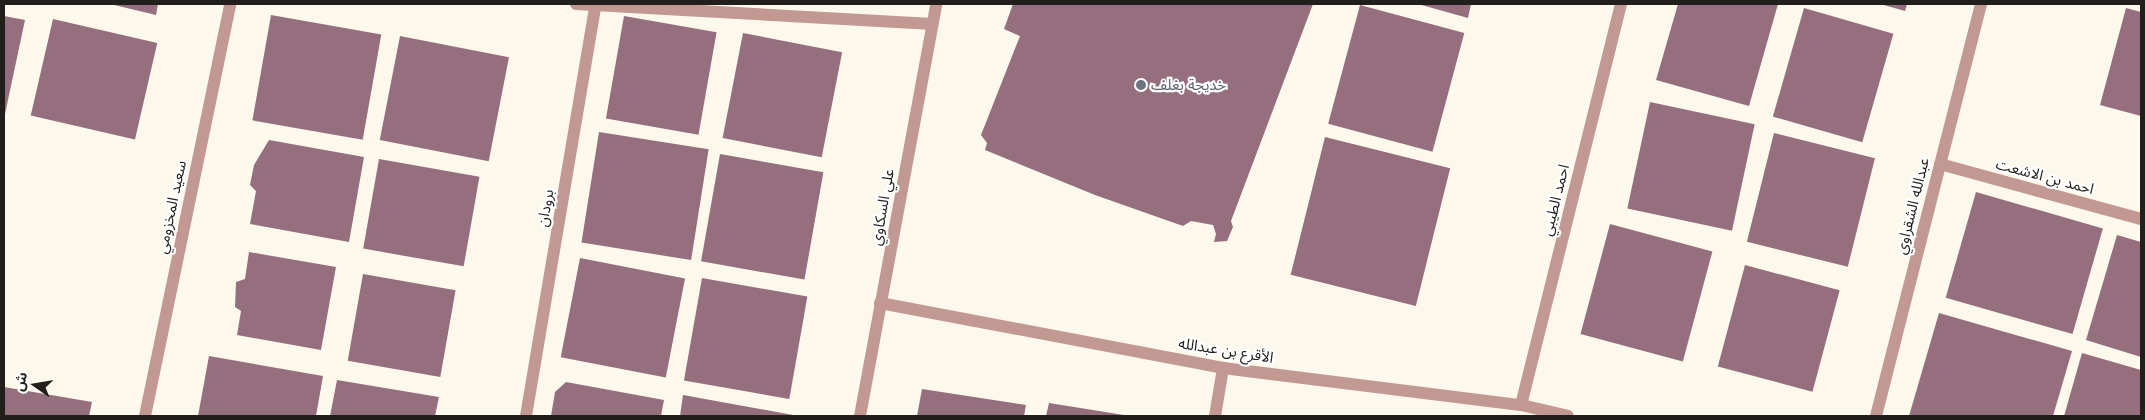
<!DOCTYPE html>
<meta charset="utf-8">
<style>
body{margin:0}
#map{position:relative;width:2145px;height:420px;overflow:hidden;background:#fdf8ec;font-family:Inter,"Noto Sans Arabic",sans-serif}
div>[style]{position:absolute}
.building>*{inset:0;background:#956f7e;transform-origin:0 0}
.street>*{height:12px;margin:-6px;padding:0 6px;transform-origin:6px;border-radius:6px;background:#c29992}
.dots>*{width:14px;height:14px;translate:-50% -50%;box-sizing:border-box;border:2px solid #fff;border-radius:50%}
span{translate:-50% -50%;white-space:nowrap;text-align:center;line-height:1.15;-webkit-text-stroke:4.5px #fff;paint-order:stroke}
.worship-label{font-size:15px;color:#5b616d}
.left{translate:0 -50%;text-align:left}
.street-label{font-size:15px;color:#211f1b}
.frame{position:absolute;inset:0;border:5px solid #211f1b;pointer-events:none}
.north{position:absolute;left:10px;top:360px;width:50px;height:50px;-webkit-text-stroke:4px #fff;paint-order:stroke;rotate:283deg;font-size:14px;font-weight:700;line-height:20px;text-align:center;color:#211f1b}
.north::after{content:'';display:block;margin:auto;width:18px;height:22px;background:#211f1b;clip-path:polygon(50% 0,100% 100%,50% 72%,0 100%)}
</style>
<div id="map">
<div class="building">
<div style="clip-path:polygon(110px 4px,158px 4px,156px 15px)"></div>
<div style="clip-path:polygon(1013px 4px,1313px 4px,1231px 221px,1233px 227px,1227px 241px,1214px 242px,1216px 234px,1213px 225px,1191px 221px,1183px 226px,1095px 195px,985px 150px,987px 143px,981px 135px,1020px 36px,1004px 29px)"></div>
<div style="clip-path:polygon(1418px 4px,1471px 4px,1468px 18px)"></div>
<div style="clip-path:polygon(1678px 4px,1778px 4px,1749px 106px,1656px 80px)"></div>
<div style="clip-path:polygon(1880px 4px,1907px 4px,1905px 11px)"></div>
<div style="left:1360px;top:5px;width:108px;height:123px;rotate:15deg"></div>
<div style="left:1804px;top:8px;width:93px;height:113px;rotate:16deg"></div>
<div style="clip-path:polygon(2126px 8px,2141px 12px,2141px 116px,2100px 105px)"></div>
<div style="left:271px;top:15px;width:112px;height:107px;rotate:10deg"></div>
<div style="clip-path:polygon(4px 16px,25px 20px,5px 114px,4px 114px)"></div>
<div style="left:624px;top:16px;width:94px;height:104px;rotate:10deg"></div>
<div style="left:53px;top:19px;width:107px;height:99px;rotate:13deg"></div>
<div style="left:743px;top:33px;width:101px;height:107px;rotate:11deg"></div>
<div style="left:400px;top:36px;width:111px;height:106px;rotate:11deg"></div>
<div style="left:1650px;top:102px;width:107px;height:109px;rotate:12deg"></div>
<div style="left:599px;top:132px;width:111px;height:112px;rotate:9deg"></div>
<div style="left:1774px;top:133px;width:104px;height:112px;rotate:14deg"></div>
<div style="left:1325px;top:137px;width:129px;height:142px;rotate:14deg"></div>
<div style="clip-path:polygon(269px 140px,364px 157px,349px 242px,250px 224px,256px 191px,250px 185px,254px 165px)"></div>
<div style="left:720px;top:154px;width:105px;height:109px;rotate:10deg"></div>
<div style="left:379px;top:159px;width:102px;height:91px;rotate:10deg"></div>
<div style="left:1976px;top:192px;width:132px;height:110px;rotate:16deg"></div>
<div style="left:1610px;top:224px;width:106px;height:114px;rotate:15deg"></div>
<div style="clip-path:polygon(2117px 235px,2141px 242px,2141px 357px,2086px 340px)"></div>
<div style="clip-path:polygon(249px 252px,336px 267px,321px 350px,237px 335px,241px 311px,235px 307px,236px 282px,245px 279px)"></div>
<div style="left:580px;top:258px;width:107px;height:101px;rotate:11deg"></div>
<div style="left:1745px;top:265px;width:98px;height:105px;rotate:15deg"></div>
<div style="left:363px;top:274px;width:94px;height:88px;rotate:10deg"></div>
<div style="left:702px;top:278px;width:107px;height:104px;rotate:10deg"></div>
<div style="clip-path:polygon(1939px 313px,2072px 351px,2053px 416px,1909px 416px)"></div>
<div style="clip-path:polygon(2082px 353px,2141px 370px,2141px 416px,2064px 416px)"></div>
<div style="clip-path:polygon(209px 356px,323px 376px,316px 416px,198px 416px)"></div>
<div style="clip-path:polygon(337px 380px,439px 397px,435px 416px,330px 416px)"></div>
<div style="clip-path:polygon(566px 382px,664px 400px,661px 416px,551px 416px,555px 392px)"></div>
<div style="clip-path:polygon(4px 387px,92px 402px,89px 416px,4px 416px)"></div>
<div style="clip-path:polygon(922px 389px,1026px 405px,1024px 416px,917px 416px)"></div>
<div style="clip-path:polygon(683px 395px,793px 415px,793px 416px,680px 416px)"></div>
<div style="clip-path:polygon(1049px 403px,1124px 415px,1124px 416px,1046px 416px)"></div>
</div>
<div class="street">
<div style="left:576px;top:4px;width:357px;rotate:3.2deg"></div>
<div style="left:1940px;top:164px;width:208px;rotate:15.3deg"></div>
<div style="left:880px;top:303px;width:349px;rotate:10.7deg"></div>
<div style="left:1223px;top:368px;width:300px;rotate:7.1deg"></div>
<div style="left:1521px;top:405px;width:48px;rotate:13.2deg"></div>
<div style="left:1521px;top:405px;width:413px;rotate:-76deg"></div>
<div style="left:145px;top:416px;width:421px;rotate:-78.3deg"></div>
<div style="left:526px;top:416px;width:416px;rotate:-80.4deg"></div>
<div style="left:860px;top:416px;width:419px;rotate:-79.5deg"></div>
<div style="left:1215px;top:416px;width:49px;rotate:-80.5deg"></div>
<div style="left:1876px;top:416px;width:425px;rotate:-75.7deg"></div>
</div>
<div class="dots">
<div style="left:1141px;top:85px;background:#6b7280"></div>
</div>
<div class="worship-label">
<span class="left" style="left:1151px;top:85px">خديجة بغلف</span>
</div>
<div class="street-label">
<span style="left:2045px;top:176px;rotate:15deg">احمد بن الاشعت</span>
<span style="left:1555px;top:200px;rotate:-76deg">احمد الطيبي</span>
<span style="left:1912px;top:206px;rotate:-76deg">عبدالله الشقراوي</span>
<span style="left:171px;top:207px;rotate:-78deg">سعيد المخزومي</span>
<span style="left:882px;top:207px;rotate:-80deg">علي السكاوي</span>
<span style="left:545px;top:208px;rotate:-80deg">برودان</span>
<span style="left:1226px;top:350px;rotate:9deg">الأقرع بن عبدالله</span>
</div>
<div class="frame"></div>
<div class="north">ش</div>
</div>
